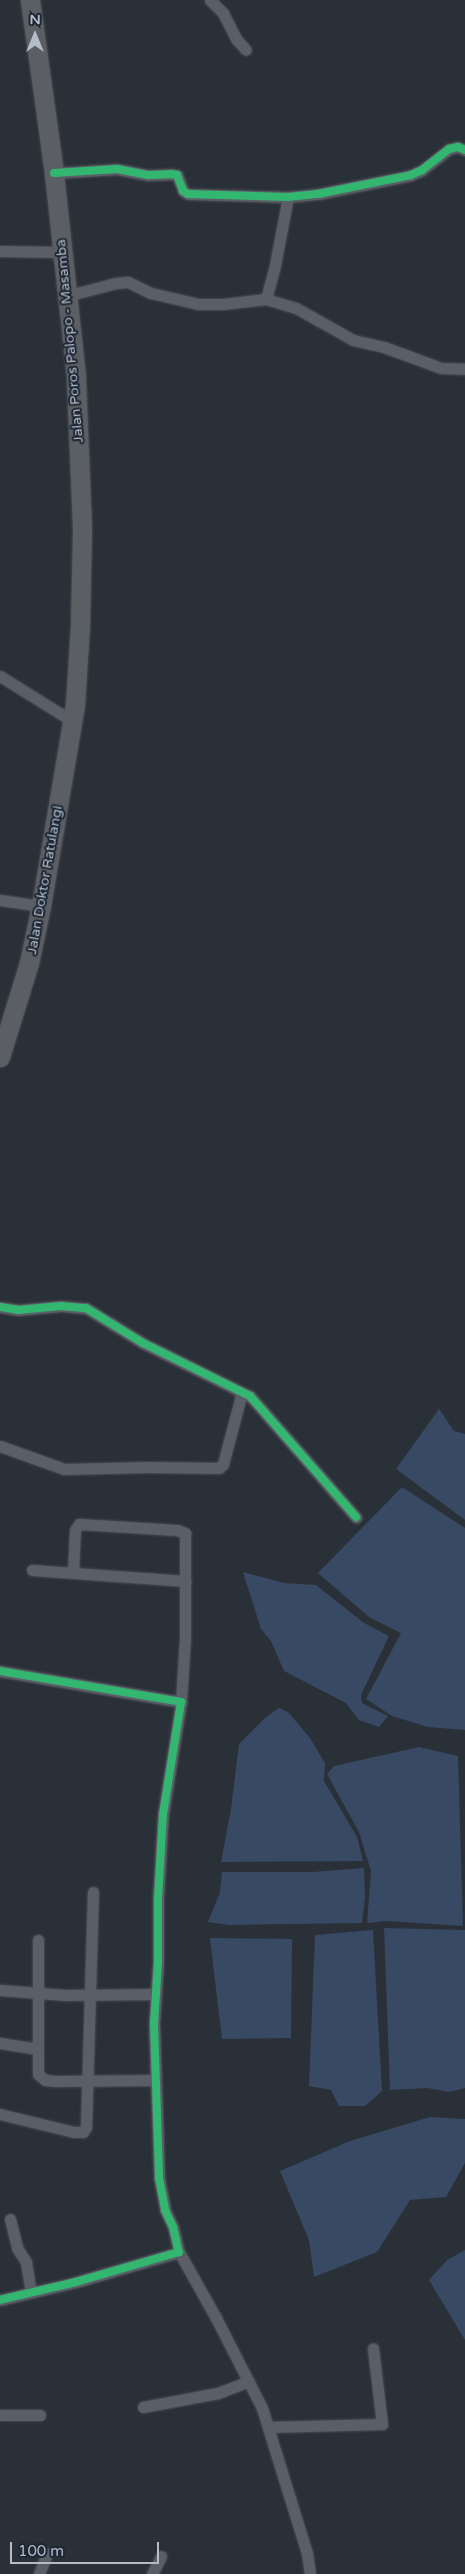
<!DOCTYPE html>
<style>
body{margin:0}
#map{position:relative;width:465px;height:2574px;overflow:hidden;background:#2a3038;font-family:"Varela Round",sans-serif}
div>[style]{position:absolute}
.water>*{inset:0;background:#384963}
.roads{filter:drop-shadow(0 0 1px #484c53) drop-shadow(0 0 1px #484c53)}
.minor>*{height:11px;margin:-5.5px;padding:0 5.5px;transform-origin:5.5px;border-radius:5.5px;background:#5a5e66}
.trunk>*{height:19px;margin:-9.5px;padding:0 9.5px;transform-origin:9.5px;border-radius:9.5px;background:#5b5f64}
.cycleway>*{height:8px;margin:-4px;padding:0 4px;transform-origin:4px;border-radius:4px;background:#33b770}
span{translate:-50% -50%;white-space:nowrap;text-align:center;line-height:1.15;-webkit-text-stroke:4px #1d2633;paint-order:stroke}
.street-label{font-size:14px;color:#b4bcc9}
.north{position:absolute;left:10px;top:10px;width:50px;height:50px;-webkit-text-stroke:4px #1d2633;paint-order:stroke;rotate:0deg;font-size:14px;font-weight:700;line-height:20px;text-align:center;color:#b4bcc9}
.north::after{content:'';display:block;margin:auto;width:18px;height:22px;background:#b4bcc9;clip-path:polygon(50% 0,100% 100%,50% 72%,0 100%)}
.scale{position:absolute;left:10px;top:2542px;width:149px;height:22px;box-sizing:border-box;border:2px solid #b4bcc9;border-top:0;padding-left:6px;font-size:15px;line-height:18px;white-space:nowrap;color:#b4bcc9;-webkit-text-stroke:4px #1d2633;paint-order:stroke}
</style>
<div id="map">
<div class="water">
<div style="clip-path:polygon(439px 1409px,454px 1431px,465px 1434px,465px 1520px,396px 1469px)"></div>
<div style="clip-path:polygon(402px 1487px,465px 1528px,465px 1730px,428px 1727px,392px 1716px,366px 1699px,401px 1633px,369px 1617px,318px 1573px)"></div>
<div style="clip-path:polygon(243px 1572px,284px 1583px,316px 1585px,364px 1623px,389px 1636px,361px 1695px,362px 1703px,388px 1716px,379px 1727px,359px 1720px,346px 1703px,284px 1671px,271px 1641px,261px 1629px)"></div>
<div style="clip-path:polygon(279px 1708px,288px 1712px,310px 1738px,325px 1763px,324px 1781px,357px 1837px,363px 1861px,221px 1862px,231px 1809px,239px 1744px,266px 1717px)"></div>
<div style="clip-path:polygon(419px 1747px,458px 1756px,463px 1926px,387px 1921px,367px 1923px,371px 1871px,359px 1832px,327px 1774px,334px 1766px)"></div>
<div style="clip-path:polygon(364px 1868px,365px 1897px,362px 1923px,229px 1925px,208px 1922px,220px 1892px,222px 1872px,313px 1872px)"></div>
<div style="clip-path:polygon(384px 1928px,465px 1930px,465px 2088px,450px 2092px,427px 2088px,390px 2090px)"></div>
<div style="clip-path:polygon(373px 1930px,382px 2091px,365px 2106px,339px 2106px,331px 2090px,309px 2086px,315px 1935px)"></div>
<div style="clip-path:polygon(210px 1938px,292px 1939px,291px 2038px,222px 2039px)"></div>
<div style="clip-path:polygon(430px 2117px,465px 2119px,465px 2163px,446px 2197px,410px 2200px,377px 2252px,314px 2277px,309px 2240px,280px 2171px,350px 2141px)"></div>
<div style="clip-path:polygon(465px 2250px,465px 2340px,429px 2280px,447px 2260px)"></div>
</div>
<div class="roads">
<div class="minor">
<div style="left:210px;top:0;width:18px;rotate:45deg"></div>
<div style="left:223px;top:13px;width:30px;rotate:63deg"></div>
<div style="left:237px;top:40px;width:13px;rotate:48deg"></div>
<div style="left:54px;top:173px;width:63px;rotate:-3.6deg"></div>
<div style="left:117px;top:169px;width:32px;rotate:11deg"></div>
<div style="left:148px;top:175px;width:23px;rotate:-2deg"></div>
<div style="left:171px;top:174px;width:6px;rotate:9deg"></div>
<div style="left:177px;top:175px;width:17px;rotate:69deg"></div>
<div style="left:183px;top:191px;width:6px;rotate:31deg"></div>
<div style="left:188px;top:194px;width:100px;rotate:1.7deg"></div>
<div style="left:288px;top:197px;width:30px;rotate:-6deg"></div>
<div style="left:318px;top:194px;width:95px;rotate:-11.5deg"></div>
<div style="left:411px;top:175px;width:12px;rotate:-24deg"></div>
<div style="left:422px;top:170px;width:34px;rotate:-38deg"></div>
<div style="left:449px;top:149px;width:9px;rotate:-13deg"></div>
<div style="left:458px;top:147px;width:8px;rotate:23deg"></div>
<div style="left:0;top:251px;width:62px;rotate:0.9deg"></div>
<div style="left:66px;top:296px;width:52px;rotate:-14.6deg"></div>
<div style="left:116px;top:283px;width:12px;rotate:-5deg"></div>
<div style="left:128px;top:282px;width:25px;rotate:26deg"></div>
<div style="left:151px;top:293px;width:48px;rotate:13.2deg"></div>
<div style="left:198px;top:304px;width:25px"></div>
<div style="left:223px;top:304px;width:43px;rotate:-6.6deg"></div>
<div style="left:266px;top:299px;width:35px;rotate:-75deg"></div>
<div style="left:275px;top:265px;width:69px;rotate:-79.2deg"></div>
<div style="left:266px;top:299px;width:31px;rotate:17deg"></div>
<div style="left:296px;top:308px;width:65px;rotate:29.3deg"></div>
<div style="left:353px;top:340px;width:32px;rotate:13deg"></div>
<div style="left:384px;top:347px;width:61px;rotate:20.2deg"></div>
<div style="left:441px;top:368px;width:24px;rotate:2deg"></div>
<div style="left:0;top:676px;width:85px;rotate:32deg"></div>
<div style="left:0;top:900px;width:41px;rotate:8.3deg"></div>
<div style="left:0;top:1307px;width:18px;rotate:9deg"></div>
<div style="left:18px;top:1310px;width:43px;rotate:-5.3deg"></div>
<div style="left:61px;top:1306px;width:25px;rotate:5deg"></div>
<div style="left:86px;top:1308px;width:67px;rotate:31.6deg"></div>
<div style="left:143px;top:1343px;width:119px;rotate:26.4deg"></div>
<div style="left:250px;top:1396px;width:161px;rotate:48.8deg"></div>
<div style="left:0;top:1446px;width:68px;rotate:19.8deg"></div>
<div style="left:64px;top:1469px;width:85px;rotate:-1.3deg"></div>
<div style="left:149px;top:1467px;width:70px;rotate:0.8deg"></div>
<div style="left:219px;top:1468px;width:6px;rotate:-45deg"></div>
<div style="left:223px;top:1464px;width:74px;rotate:-75.2deg"></div>
<div style="left:32px;top:1570px;width:154px;rotate:4.1deg"></div>
<div style="left:73px;top:1572px;width:42px;rotate:-87.3deg"></div>
<div style="left:75px;top:1530px;width:7px;rotate:-56deg"></div>
<div style="left:79px;top:1524px;width:98px;rotate:3.5deg"></div>
<div style="left:177px;top:1530px;width:9px;rotate:21deg"></div>
<div style="left:185px;top:1533px;width:105px;rotate:90deg"></div>
<div style="left:185px;top:1638px;width:64px;rotate:93.6deg"></div>
<div style="left:0;top:1671px;width:184px;rotate:9.7deg"></div>
<div style="left:181px;top:1702px;width:113px;rotate:99.1deg"></div>
<div style="left:163px;top:1814px;width:85px;rotate:93.4deg"></div>
<div style="left:158px;top:1899px;width:63px;rotate:90deg"></div>
<div style="left:158px;top:1962px;width:62px;rotate:93.7deg"></div>
<div style="left:154px;top:2024px;width:154px;rotate:88.1deg"></div>
<div style="left:159px;top:2178px;width:33px;rotate:79deg"></div>
<div style="left:165px;top:2210px;width:19px;rotate:65deg"></div>
<div style="left:173px;top:2227px;width:26px;rotate:77deg"></div>
<div style="left:179px;top:2252px;width:107px;rotate:163.8deg"></div>
<div style="left:76px;top:2282px;width:78px;rotate:166.7deg"></div>
<div style="left:38px;top:1940px;width:134px;rotate:90deg"></div>
<div style="left:38px;top:2074px;width:9px;rotate:41deg"></div>
<div style="left:45px;top:2080px;width:11px;rotate:5deg"></div>
<div style="left:56px;top:2081px;width:99px;rotate:-0.6deg"></div>
<div style="left:0;top:1990px;width:66px;rotate:4.3deg"></div>
<div style="left:66px;top:1995px;width:90px;rotate:-0.6deg"></div>
<div style="left:0;top:2043px;width:37px;rotate:9deg"></div>
<div style="left:0;top:2114px;width:76px;rotate:13.7deg"></div>
<div style="left:74px;top:2132px;width:9px"></div>
<div style="left:83px;top:2132px;width:6px;rotate:-59deg"></div>
<div style="left:86px;top:2127px;width:235px;rotate:-88.3deg"></div>
<div style="left:10px;top:2219px;width:30px;rotate:76deg"></div>
<div style="left:17px;top:2248px;width:17px;rotate:57deg"></div>
<div style="left:26px;top:2262px;width:30px;rotate:81deg"></div>
<div style="left:179px;top:2252px;width:76px;rotate:60.7deg"></div>
<div style="left:216px;top:2318px;width:101px;rotate:62.9deg"></div>
<div style="left:262px;top:2408px;width:152px;rotate:72.8deg"></div>
<div style="left:307px;top:2553px;width:21px;rotate:82deg"></div>
<div style="left:143px;top:2407px;width:76px;rotate:-10.6deg"></div>
<div style="left:218px;top:2393px;width:33px;rotate:-21deg"></div>
<div style="left:0;top:2415px;width:40px"></div>
<div style="left:269px;top:2427px;width:113px;rotate:-1.5deg"></div>
<div style="left:382px;top:2424px;width:76px;rotate:-96.8deg"></div>
<div style="left:39px;top:2574px;width:22px;rotate:-69deg"></div>
<div style="left:152px;top:2574px;width:20px;rotate:-63deg"></div>
</div>
<div class="trunk">
<div style="left:0;top:1057px;width:98px;rotate:-72.9deg"></div>
<div style="left:29px;top:963px;width:58px;rotate:-78.1deg"></div>
<div style="left:41px;top:906px;width:204px;rotate:-80.4deg"></div>
<div style="left:75px;top:705px;width:79px;rotate:-86.4deg"></div>
<div style="left:80px;top:626px;width:98px;rotate:-88.8deg"></div>
<div style="left:82px;top:528px;width:152px;rotate:-92.3deg"></div>
<div style="left:76px;top:376px;width:204px;rotate:-96.2deg"></div>
<div style="left:54px;top:173px;width:175px;rotate:-97.9deg"></div>
</div>
</div>
<div class="cycleway">
<div style="left:54px;top:173px;width:63px;rotate:-3.6deg"></div>
<div style="left:117px;top:169px;width:32px;rotate:11deg"></div>
<div style="left:148px;top:175px;width:23px;rotate:-2deg"></div>
<div style="left:171px;top:174px;width:6px;rotate:9deg"></div>
<div style="left:177px;top:175px;width:17px;rotate:69deg"></div>
<div style="left:183px;top:191px;width:6px;rotate:31deg"></div>
<div style="left:188px;top:194px;width:100px;rotate:1.7deg"></div>
<div style="left:288px;top:197px;width:30px;rotate:-6deg"></div>
<div style="left:318px;top:194px;width:95px;rotate:-11.5deg"></div>
<div style="left:411px;top:175px;width:12px;rotate:-24deg"></div>
<div style="left:422px;top:170px;width:34px;rotate:-38deg"></div>
<div style="left:449px;top:149px;width:9px;rotate:-13deg"></div>
<div style="left:458px;top:147px;width:8px;rotate:23deg"></div>
<div style="left:0;top:1307px;width:18px;rotate:9deg"></div>
<div style="left:18px;top:1310px;width:43px;rotate:-5.3deg"></div>
<div style="left:61px;top:1306px;width:25px;rotate:5deg"></div>
<div style="left:86px;top:1308px;width:67px;rotate:31.6deg"></div>
<div style="left:143px;top:1343px;width:119px;rotate:26.4deg"></div>
<div style="left:250px;top:1396px;width:161px;rotate:48.8deg"></div>
<div style="left:0;top:1671px;width:184px;rotate:9.7deg"></div>
<div style="left:181px;top:1702px;width:113px;rotate:99.1deg"></div>
<div style="left:163px;top:1814px;width:85px;rotate:93.4deg"></div>
<div style="left:158px;top:1899px;width:63px;rotate:90deg"></div>
<div style="left:158px;top:1962px;width:62px;rotate:93.7deg"></div>
<div style="left:154px;top:2024px;width:154px;rotate:88.1deg"></div>
<div style="left:159px;top:2178px;width:33px;rotate:79deg"></div>
<div style="left:165px;top:2210px;width:19px;rotate:65deg"></div>
<div style="left:173px;top:2227px;width:26px;rotate:77deg"></div>
<div style="left:179px;top:2252px;width:107px;rotate:163.8deg"></div>
<div style="left:76px;top:2282px;width:78px;rotate:166.7deg"></div>
</div>
<div class="street-label">
<span style="left:70px;top:341px;rotate:-95deg">Jalan Poros Palopo - Masamba</span>
<span style="left:45px;top:880px;rotate:-80deg">Jalan Doktor Ratulangi</span>
</div>
<div class="north">N</div>
<div class="scale">100 m</div>
</div>
